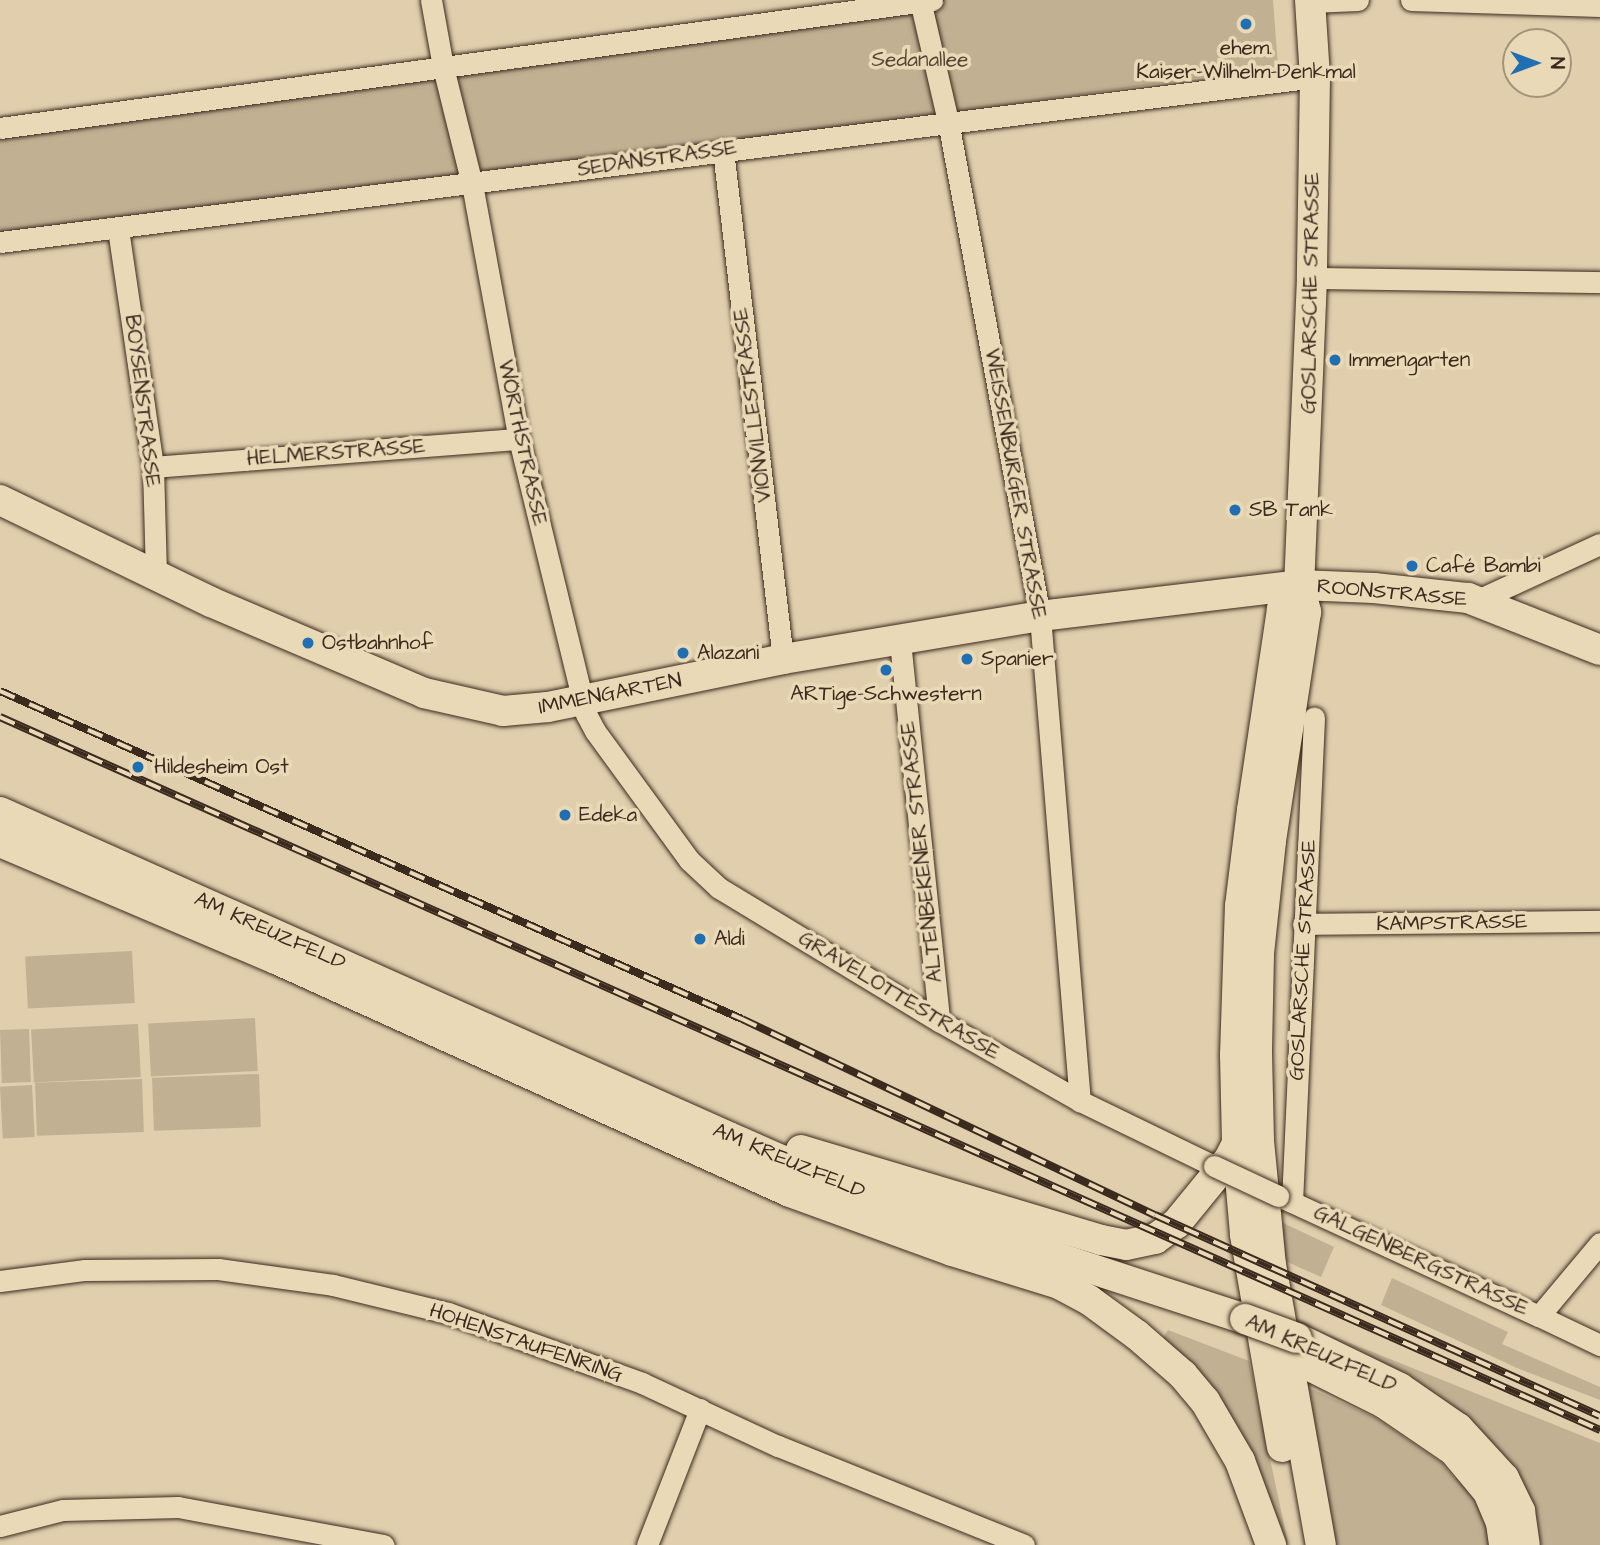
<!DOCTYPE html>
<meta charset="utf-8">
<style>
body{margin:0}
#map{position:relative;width:1600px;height:1545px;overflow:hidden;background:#e0cead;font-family:"Architects Daughter",sans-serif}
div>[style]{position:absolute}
.green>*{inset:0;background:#c1b092;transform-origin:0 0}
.roads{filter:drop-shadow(0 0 2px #3b2a1e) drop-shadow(0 0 2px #3b2a1e)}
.street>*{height:21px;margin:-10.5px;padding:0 10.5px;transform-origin:10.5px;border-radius:10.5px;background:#ead9b6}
.secondary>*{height:30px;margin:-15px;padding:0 15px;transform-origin:15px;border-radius:15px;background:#ead9b6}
.rail>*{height:8px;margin-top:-4px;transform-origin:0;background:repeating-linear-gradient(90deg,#ead9b6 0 16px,#3b2a1e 0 32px);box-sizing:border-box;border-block:2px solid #3b2a1e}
.bridges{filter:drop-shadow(0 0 2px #3b2a1e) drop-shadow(0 0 2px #3b2a1e)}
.street-bridge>*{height:21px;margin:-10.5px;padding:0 10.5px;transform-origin:10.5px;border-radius:10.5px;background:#ead9b6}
.secondary-bridge>*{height:30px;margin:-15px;padding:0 15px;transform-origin:15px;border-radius:15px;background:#ead9b6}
.dots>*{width:19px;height:19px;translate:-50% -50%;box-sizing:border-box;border:4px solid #ead9b6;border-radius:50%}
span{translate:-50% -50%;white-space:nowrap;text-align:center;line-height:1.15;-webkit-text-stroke:7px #ead9b6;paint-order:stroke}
.poi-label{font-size:21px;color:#3b2a1e}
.left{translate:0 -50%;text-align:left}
.park-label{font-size:21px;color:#564535}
.street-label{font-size:21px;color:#3b2a1e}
.north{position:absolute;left:1502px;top:28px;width:70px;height:70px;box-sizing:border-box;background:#ead9b6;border:2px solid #a49379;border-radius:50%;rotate:90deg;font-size:19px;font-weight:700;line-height:28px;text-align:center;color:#3b2a1e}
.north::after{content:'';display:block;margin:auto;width:24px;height:32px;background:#1f6fb2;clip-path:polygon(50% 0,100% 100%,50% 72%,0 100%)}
</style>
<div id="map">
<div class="green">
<div style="clip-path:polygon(933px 0,1273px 0,1278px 66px,0 252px,0 138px)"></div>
<div style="left:132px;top:951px;width:52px;height:107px;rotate:87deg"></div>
<div style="left:255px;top:1018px;width:53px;height:107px;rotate:87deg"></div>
<div style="left:138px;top:1024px;width:53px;height:107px;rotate:87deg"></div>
<div style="left:29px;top:1029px;width:53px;height:29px;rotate:88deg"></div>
<div style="left:259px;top:1074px;width:53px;height:107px;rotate:88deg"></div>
<div style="left:142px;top:1079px;width:53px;height:107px;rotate:88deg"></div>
<div style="left:32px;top:1085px;width:52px;height:32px;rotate:87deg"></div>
<div style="clip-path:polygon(1281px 1222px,1334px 1247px,1321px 1277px,1285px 1261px)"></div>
<div style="clip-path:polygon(1392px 1278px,1508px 1332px,1502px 1344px,1600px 1387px,1600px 1400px,1517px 1368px,1381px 1305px)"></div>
<div style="clip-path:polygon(1290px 1319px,1600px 1443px,1600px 1545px,1534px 1545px)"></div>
<div style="clip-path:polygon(1168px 1330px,1249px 1361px,1288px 1543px,1285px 1544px,1259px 1471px,1162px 1339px)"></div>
<div style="clip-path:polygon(1305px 1386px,1376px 1418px,1442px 1463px,1455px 1479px,1465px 1470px,1494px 1545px,1335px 1545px)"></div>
</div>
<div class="roads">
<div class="street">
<div style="left:431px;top:0;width:68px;rotate:79.8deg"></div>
<div style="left:443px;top:67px;width:121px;rotate:76.1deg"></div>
<div style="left:472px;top:184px;width:259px;rotate:79.6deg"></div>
<div style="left:519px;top:439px;width:283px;rotate:76.3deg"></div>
<div style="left:586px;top:714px;width:19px;rotate:62deg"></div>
<div style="left:595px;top:731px;width:160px;rotate:53.9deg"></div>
<div style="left:689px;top:860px;width:41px;rotate:43deg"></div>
<div style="left:719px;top:888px;width:257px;rotate:31.2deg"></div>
<div style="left:939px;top:1021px;width:162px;rotate:29.6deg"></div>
<div style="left:1080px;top:1101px;width:149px;rotate:25.9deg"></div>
<div style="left:920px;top:0;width:124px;rotate:77deg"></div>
<div style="left:948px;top:121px;width:503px;rotate:79.47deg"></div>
<div style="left:1040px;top:616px;width:487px;rotate:85.3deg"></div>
<div style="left:1411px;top:0;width:189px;rotate:1.8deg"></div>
<div style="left:1310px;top:2px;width:48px;rotate:-2.4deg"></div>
<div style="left:0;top:128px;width:941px;rotate:-7.82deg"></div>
<div style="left:723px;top:150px;width:513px;rotate:83.28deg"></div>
<div style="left:118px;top:229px;width:241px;rotate:81.6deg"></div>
<div style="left:153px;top:467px;width:108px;rotate:88.4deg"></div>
<div style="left:0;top:242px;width:1325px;rotate:-7.15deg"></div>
<div style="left:1312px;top:278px;width:288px;rotate:0.8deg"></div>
<div style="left:153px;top:467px;width:367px;rotate:-4.4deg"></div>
<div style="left:1478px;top:600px;width:134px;rotate:-24.7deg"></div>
<div style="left:900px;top:641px;width:382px;rotate:84.1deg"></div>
<div style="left:1303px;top:924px;width:297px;rotate:-0.6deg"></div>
<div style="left:1281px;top:1197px;width:284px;rotate:24.8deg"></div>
<div style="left:1539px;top:1316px;width:95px;rotate:-50.1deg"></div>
<div style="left:1292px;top:1202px;width:485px;rotate:-87.4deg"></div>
<div style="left:0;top:1281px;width:86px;rotate:-7.4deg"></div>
<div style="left:85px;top:1270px;width:133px;rotate:-0.4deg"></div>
<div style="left:218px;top:1269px;width:116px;rotate:7.9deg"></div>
<div style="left:333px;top:1285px;width:118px;rotate:13.7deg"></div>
<div style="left:448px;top:1313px;width:206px;rotate:19.8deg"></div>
<div style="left:642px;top:1383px;width:150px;rotate:24.9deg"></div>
<div style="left:778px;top:1446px;width:265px;rotate:21.9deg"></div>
<div style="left:1539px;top:1316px;width:68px;rotate:25.4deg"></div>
<div style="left:0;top:1526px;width:65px;rotate:-14.3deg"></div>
<div style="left:63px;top:1510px;width:115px;rotate:-1.5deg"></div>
<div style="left:178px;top:1507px;width:209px;rotate:10.5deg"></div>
<div style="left:647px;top:1545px;width:146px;rotate:-68.7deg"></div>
</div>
<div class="secondary">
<div style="left:1310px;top:0;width:77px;rotate:86.3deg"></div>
<div style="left:1315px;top:77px;width:201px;rotate:90.9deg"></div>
<div style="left:1312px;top:278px;width:307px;rotate:92.4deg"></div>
<div style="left:1299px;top:585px;width:28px;rotate:75deg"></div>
<div style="left:1306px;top:612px;width:232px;rotate:98.7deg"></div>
<div style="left:1271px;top:841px;width:114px;rotate:96.1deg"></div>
<div style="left:1259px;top:954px;width:99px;rotate:91.2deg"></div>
<div style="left:1257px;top:1053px;width:88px;rotate:88.7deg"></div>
<div style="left:1259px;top:1141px;width:125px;rotate:84.5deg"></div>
<div style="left:1271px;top:1265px;width:284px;rotate:79.9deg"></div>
<div style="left:0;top:500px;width:234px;rotate:25.8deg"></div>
<div style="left:211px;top:602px;width:232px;rotate:23.1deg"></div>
<div style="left:424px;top:693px;width:81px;rotate:12.8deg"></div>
<div style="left:503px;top:711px;width:45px;rotate:-5.1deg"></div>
<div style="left:548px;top:707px;width:240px;rotate:-11.5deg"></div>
<div style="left:783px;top:659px;width:261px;rotate:-9.5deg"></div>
<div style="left:1040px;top:616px;width:261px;rotate:-6.8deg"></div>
<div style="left:1299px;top:585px;width:75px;rotate:2.3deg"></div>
<div style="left:1374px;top:588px;width:95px;rotate:6.1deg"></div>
<div style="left:1468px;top:598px;width:142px;rotate:21.5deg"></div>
<div style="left:0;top:812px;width:855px;rotate:24.02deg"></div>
<div style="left:781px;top:1160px;width:98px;rotate:22.1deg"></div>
<div style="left:872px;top:1197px;width:392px;rotate:18.1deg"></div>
<div style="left:0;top:842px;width:300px;rotate:23deg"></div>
<div style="left:276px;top:959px;width:564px;rotate:24.39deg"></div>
<div style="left:790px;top:1192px;width:172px;rotate:20deg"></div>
<div style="left:952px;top:1251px;width:112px;rotate:17.1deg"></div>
<div style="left:1059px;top:1284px;width:34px;rotate:28deg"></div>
<div style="left:1089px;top:1300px;width:59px;rotate:36.1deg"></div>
<div style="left:1137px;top:1335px;width:61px;rotate:41deg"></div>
<div style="left:1183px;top:1375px;width:34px;rotate:50deg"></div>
<div style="left:1205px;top:1401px;width:69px;rotate:59.7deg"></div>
<div style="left:1240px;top:1461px;width:90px;rotate:69.7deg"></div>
<div style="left:801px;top:1150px;width:313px;rotate:16.7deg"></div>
<div style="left:1101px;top:1240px;width:25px;rotate:11deg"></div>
<div style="left:1126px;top:1245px;width:30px;rotate:-12deg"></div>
<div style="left:1155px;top:1239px;width:26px;rotate:-36deg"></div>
<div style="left:1176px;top:1224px;width:84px;rotate:-50.8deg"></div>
<div style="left:1229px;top:1159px;width:18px;rotate:-63deg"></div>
<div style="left:1297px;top:1338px;width:114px;rotate:25.9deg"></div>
<div style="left:1400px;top:1388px;width:70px;rotate:34.6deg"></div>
<div style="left:1458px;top:1428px;width:68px;rotate:47.4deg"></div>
<div style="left:1504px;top:1478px;width:37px;rotate:64deg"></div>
<div style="left:1520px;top:1511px;width:34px;rotate:82deg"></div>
<div style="left:1300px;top:1361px;width:94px;rotate:26.6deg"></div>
<div style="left:1384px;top:1403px;width:83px;rotate:34.3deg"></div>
<div style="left:1453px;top:1450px;width:55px;rotate:50.2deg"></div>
<div style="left:1488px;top:1492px;width:34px;rotate:67deg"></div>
<div style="left:1501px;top:1523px;width:22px;rotate:82deg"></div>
<div style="left:1282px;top:1447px;width:216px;rotate:-99.9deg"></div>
<div style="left:1245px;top:1234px;width:91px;rotate:-95deg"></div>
<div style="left:1237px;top:1143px;width:88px;rotate:-91.3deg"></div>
<div style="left:1235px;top:1055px;width:149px;rotate:-88.1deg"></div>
<div style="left:1240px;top:906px;width:97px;rotate:-82.9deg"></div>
<div style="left:1252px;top:810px;width:203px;rotate:-81.5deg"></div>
<div style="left:1282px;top:609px;width:29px;rotate:-55deg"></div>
</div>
</div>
<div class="rail">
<div style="left:0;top:691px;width:811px;rotate:23.85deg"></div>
<div style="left:742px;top:1019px;width:457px;rotate:25.4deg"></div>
<div style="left:1155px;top:1215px;width:488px;rotate:24.3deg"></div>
<div style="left:0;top:717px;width:1752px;rotate:24.02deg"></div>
</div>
<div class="bridges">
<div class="street-bridge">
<div style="left:1214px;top:1166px;width:71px;rotate:25.1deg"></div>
</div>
<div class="secondary-bridge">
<div style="left:1245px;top:1319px;width:55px;rotate:20.1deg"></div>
</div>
</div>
<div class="dots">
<div style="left:1246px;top:24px;background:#1f6fb2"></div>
<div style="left:1335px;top:360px;background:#1f6fb2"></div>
<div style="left:1235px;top:510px;background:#1f6fb2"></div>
<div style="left:1412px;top:566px;background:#1f6fb2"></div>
<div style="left:308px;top:643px;background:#1f6fb2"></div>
<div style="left:683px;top:653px;background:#1f6fb2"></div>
<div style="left:967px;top:659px;background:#1f6fb2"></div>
<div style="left:886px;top:670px;background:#1f6fb2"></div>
<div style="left:138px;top:767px;background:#1f6fb2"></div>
<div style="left:565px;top:815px;background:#1f6fb2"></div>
<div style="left:700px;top:939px;background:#1f6fb2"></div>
</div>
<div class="poi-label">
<span style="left:1246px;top:60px">ehem.<br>Kaiser-Wilhelm-Denkmal</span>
<span class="left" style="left:1349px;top:360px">Immengarten</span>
<span class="left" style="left:1249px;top:510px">SB Tank</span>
<span class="left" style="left:1426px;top:566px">Café Bambi</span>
<span class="left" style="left:322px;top:643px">Ostbahnhof</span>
<span class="left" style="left:697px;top:653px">Alazani</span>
<span class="left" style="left:981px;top:659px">Spanier</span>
<span style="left:886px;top:694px">ARTige-Schwestern</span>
<span class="left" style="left:154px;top:767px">Hildesheim Ost</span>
<span class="left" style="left:579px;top:815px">Edeka</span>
<span class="left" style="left:714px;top:939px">Aldi</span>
</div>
<div class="park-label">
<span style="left:920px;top:60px">Sedanallee</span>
</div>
<div class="street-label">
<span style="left:657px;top:159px;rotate:-8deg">SEDANSTRASSE</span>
<span style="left:1311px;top:293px;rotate:-89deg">GOSLARSCHE STRASSE</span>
<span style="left:142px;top:401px;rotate:83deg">BOYSENSTRASSE</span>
<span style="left:753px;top:405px;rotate:-97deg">VIONVILLESTRASSE</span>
<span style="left:522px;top:443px;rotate:78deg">WÖRTHSTRASSE</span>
<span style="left:336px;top:453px;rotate:-4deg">HELMERSTRASSE</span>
<span style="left:1015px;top:484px;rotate:80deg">WEISSENBURGER STRASSE</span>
<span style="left:1392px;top:593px;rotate:5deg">ROONSTRASSE</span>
<span style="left:610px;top:694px;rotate:-11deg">IMMENGARTEN</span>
<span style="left:922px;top:852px;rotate:-96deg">ALTENBEKENER STRASSE</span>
<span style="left:1452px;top:923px;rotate:-1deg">KAMPSTRASSE</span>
<span style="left:270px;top:931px;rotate:24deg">AM KREUZFELD</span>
<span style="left:1303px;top:960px;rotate:-87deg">GOSLARSCHE STRASSE</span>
<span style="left:899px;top:996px;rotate:31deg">GRAVELOTTESTRASSE</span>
<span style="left:789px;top:1161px;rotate:23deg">AM KREUZFELD</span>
<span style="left:1421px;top:1261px;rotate:25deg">GALGENBERGSTRASSE</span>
<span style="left:526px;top:1343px;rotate:19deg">HOHENSTAUFENRING</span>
<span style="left:1321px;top:1354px;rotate:24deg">AM KREUZFELD</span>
</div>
<div class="north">N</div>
</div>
